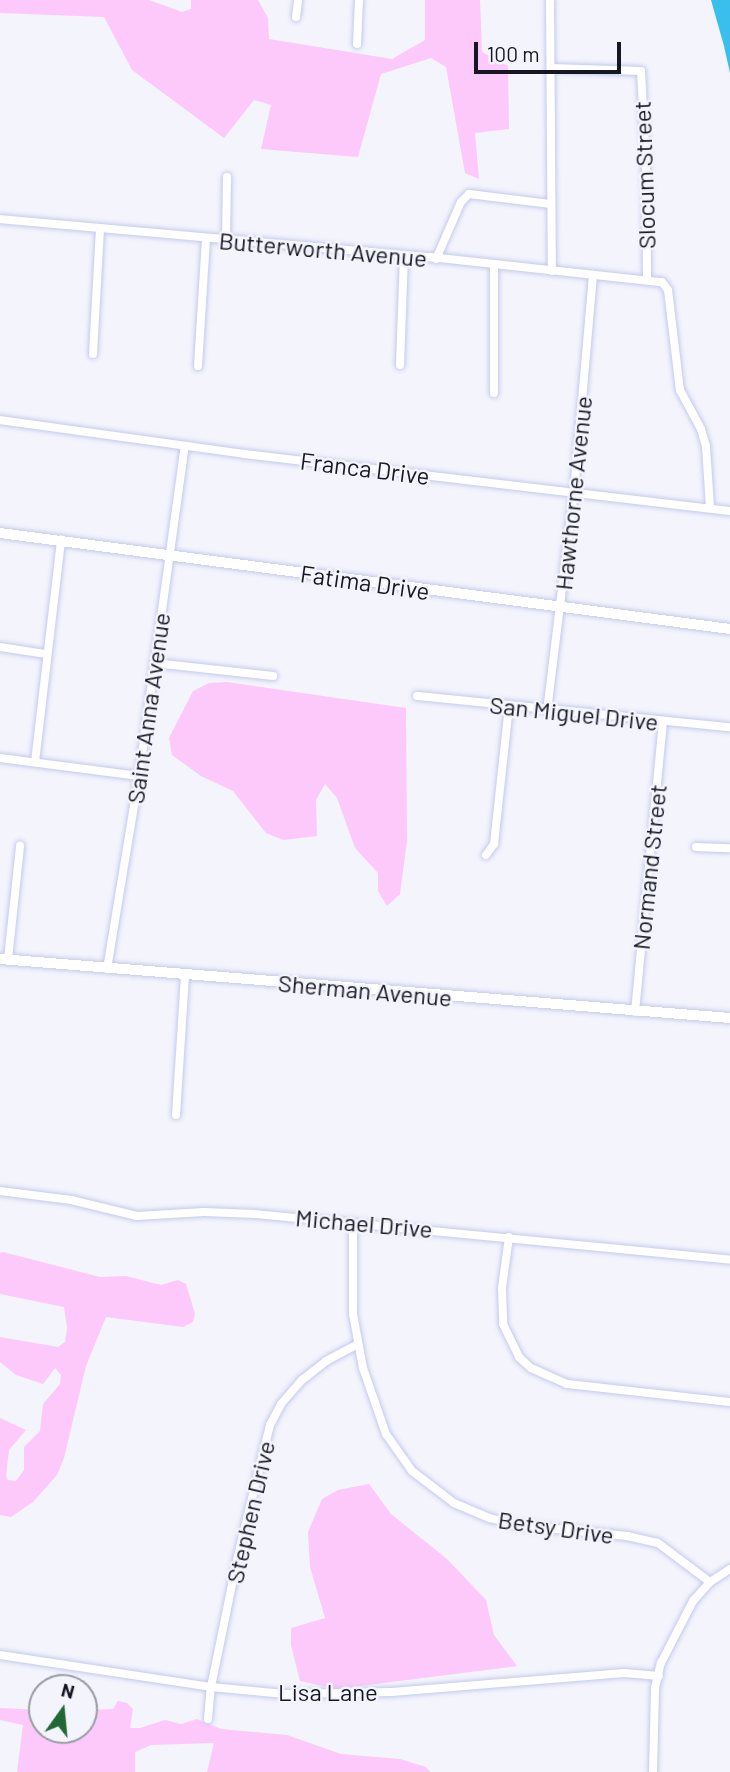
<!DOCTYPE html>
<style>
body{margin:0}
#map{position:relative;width:730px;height:1772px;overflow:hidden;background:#f3f4fc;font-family:Barlow,sans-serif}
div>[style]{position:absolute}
.green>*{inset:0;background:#fcc9fa}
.water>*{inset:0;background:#3abeeb}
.roads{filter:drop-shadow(0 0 2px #c4caed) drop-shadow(0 0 2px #c4caed)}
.minor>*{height:8px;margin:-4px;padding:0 4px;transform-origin:4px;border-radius:4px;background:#fff}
.tertiary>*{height:10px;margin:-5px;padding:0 5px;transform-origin:5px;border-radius:5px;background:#fff}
span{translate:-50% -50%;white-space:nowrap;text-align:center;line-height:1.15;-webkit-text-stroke:5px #f3f4fc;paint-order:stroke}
.street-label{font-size:24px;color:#151723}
.north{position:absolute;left:28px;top:1674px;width:70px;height:70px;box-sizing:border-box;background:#f3f4fc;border:2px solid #9a9ca5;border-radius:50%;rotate:15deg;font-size:19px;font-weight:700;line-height:28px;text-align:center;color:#151723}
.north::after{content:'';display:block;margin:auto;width:24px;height:32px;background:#206835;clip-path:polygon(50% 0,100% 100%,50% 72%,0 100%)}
.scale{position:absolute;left:474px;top:42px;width:147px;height:32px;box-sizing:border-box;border:4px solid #151723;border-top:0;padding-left:9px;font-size:21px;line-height:24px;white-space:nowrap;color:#151723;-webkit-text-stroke:5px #f3f4fc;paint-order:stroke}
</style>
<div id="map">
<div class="green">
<div style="clip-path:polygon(0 0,149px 0,182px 12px,191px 9px,191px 0,258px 0,268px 18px,269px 39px,392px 59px,425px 40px,425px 0,480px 0,482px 52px,508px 66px,509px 129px,475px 133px,479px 179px,465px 173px,446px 67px,431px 58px,381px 74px,358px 157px,261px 149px,271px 105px,254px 100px,224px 138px,132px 70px,104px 17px,0 13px)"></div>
<div style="clip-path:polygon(227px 682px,406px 708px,407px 841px,400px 894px,387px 906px,378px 891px,378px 873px,355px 848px,337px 798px,325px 784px,316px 800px,317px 836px,283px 840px,266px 833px,233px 791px,201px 776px,172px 755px,169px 738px,193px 691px,209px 683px)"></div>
<div style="clip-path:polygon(3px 1252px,100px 1277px,126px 1276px,161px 1285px,178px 1280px,186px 1284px,195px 1314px,193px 1322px,183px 1327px,106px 1317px,86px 1366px,64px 1458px,57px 1475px,33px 1502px,11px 1517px,0 1515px,0 1418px,26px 1430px,9px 1450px,6px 1476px,8px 1480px,16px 1481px,24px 1470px,24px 1447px,40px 1431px,43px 1404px,60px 1384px,61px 1375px,55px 1368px,43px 1384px,16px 1375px,0 1362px,0 1337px,58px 1347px,65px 1342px,67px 1328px,64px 1307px,0 1294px,0 1253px)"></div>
<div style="clip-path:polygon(369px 1484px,391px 1514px,447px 1559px,486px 1600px,494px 1635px,517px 1666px,336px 1689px,300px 1681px,291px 1645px,291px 1628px,325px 1618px,310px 1567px,308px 1532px,322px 1499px,338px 1490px)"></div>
<div style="clip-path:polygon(118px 1701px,127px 1703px,133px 1709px,130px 1728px,140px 1728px,165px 1720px,181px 1724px,197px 1719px,221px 1729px,287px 1735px,341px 1754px,400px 1759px,426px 1767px,430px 1772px,207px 1772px,214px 1743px,151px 1745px,135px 1752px,135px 1772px,17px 1772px,23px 1725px,0 1720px,0 1708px,42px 1710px,42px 1730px,84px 1730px,84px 1710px,113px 1709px)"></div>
</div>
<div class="water">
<div style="clip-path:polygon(711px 0,730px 0,730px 73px,724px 46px)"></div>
</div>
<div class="roads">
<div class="minor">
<div style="left:550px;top:0;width:271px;rotate:89.6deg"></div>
<div style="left:296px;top:17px;width:17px;rotate:-83deg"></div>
<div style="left:357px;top:44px;width:44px;rotate:-87.4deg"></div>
<div style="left:552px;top:68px;width:89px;rotate:1.9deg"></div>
<div style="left:641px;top:71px;width:91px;rotate:86.9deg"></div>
<div style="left:646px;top:162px;width:116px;rotate:89.5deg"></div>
<div style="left:0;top:219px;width:432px;rotate:5.1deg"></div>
<div style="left:430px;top:257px;width:233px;rotate:6.2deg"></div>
<div style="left:662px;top:282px;width:10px;rotate:53deg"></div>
<div style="left:668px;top:290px;width:101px;rotate:83.2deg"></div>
<div style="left:680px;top:390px;width:44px;rotate:61.7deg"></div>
<div style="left:701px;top:429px;width:18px;rotate:74deg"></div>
<div style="left:706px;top:446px;width:62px;rotate:86.3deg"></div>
<div style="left:226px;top:240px;width:63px;rotate:-89.1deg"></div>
<div style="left:436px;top:259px;width:62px;rotate:-66.3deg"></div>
<div style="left:461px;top:202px;width:11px;rotate:-45deg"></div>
<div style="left:469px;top:194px;width:82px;rotate:7deg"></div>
<div style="left:93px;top:354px;width:126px;rotate:-86.8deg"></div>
<div style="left:400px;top:365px;width:109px;rotate:-87.9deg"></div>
<div style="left:198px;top:366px;width:127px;rotate:-86.4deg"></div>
<div style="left:494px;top:393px;width:129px;rotate:-90deg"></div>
<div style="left:0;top:420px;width:246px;rotate:7.9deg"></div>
<div style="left:244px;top:454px;width:489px;rotate:6.7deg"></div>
<div style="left:0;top:647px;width:47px;rotate:8.7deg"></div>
<div style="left:154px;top:663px;width:120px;rotate:6.2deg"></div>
<div style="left:417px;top:696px;width:315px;rotate:5.7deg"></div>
<div style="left:547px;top:711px;width:221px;rotate:-83deg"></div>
<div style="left:574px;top:492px;width:218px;rotate:-85deg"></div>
<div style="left:0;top:758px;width:140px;rotate:7.4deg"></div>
<div style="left:35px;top:762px;width:224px;rotate:-83.3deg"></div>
<div style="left:696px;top:847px;width:34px;rotate:2deg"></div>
<div style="left:486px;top:855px;width:14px;rotate:-54deg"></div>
<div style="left:494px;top:844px;width:138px;rotate:-83.8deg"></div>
<div style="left:8px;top:959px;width:114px;rotate:-83.9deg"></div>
<div style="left:107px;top:969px;width:196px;rotate:-80.6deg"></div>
<div style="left:139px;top:776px;width:333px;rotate:-82.1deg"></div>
<div style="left:635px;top:1012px;width:291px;rotate:-84.5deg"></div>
<div style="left:176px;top:1115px;width:139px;rotate:-86.3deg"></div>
<div style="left:0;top:1191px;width:72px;rotate:7.2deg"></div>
<div style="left:71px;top:1200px;width:68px;rotate:13.6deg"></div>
<div style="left:137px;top:1216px;width:67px;rotate:-3.4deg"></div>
<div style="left:204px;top:1212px;width:51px;rotate:2.2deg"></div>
<div style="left:255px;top:1214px;width:477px;rotate:5.5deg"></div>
<div style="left:353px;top:1223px;width:91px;rotate:90deg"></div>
<div style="left:353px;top:1314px;width:55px;rotate:79.5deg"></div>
<div style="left:363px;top:1368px;width:70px;rotate:70.8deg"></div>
<div style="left:386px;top:1434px;width:45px;rotate:54.9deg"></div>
<div style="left:412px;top:1471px;width:53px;rotate:37.3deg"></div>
<div style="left:454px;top:1503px;width:39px;rotate:23deg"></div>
<div style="left:490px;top:1518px;width:28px;rotate:15deg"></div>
<div style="left:517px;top:1525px;width:111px;rotate:5.7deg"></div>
<div style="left:627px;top:1536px;width:32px;rotate:13deg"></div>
<div style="left:658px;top:1543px;width:65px;rotate:36.9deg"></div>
<div style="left:509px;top:1237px;width:51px;rotate:97.8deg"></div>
<div style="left:502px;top:1288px;width:36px;rotate:88deg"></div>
<div style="left:503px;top:1324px;width:37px;rotate:64deg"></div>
<div style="left:519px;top:1357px;width:16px;rotate:43deg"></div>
<div style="left:531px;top:1368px;width:39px;rotate:24deg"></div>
<div style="left:567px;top:1384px;width:164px;rotate:6.3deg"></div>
<div style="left:0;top:1655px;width:213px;rotate:8.6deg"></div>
<div style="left:211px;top:1687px;width:74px;rotate:5.4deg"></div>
<div style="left:285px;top:1694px;width:107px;rotate:-1.1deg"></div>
<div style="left:392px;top:1692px;width:233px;rotate:-4.7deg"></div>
<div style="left:624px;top:1673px;width:35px;rotate:5deg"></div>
<div style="left:208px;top:1719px;width:32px;rotate:-85deg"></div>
<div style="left:211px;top:1687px;width:134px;rotate:-78.4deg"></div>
<div style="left:238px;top:1556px;width:135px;rotate:-76.3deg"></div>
<div style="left:270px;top:1425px;width:24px;rotate:-62deg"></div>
<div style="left:281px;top:1404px;width:32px;rotate:-49deg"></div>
<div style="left:302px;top:1380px;width:31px;rotate:-38deg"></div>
<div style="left:326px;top:1361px;width:36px;rotate:-28deg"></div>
<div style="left:653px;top:1772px;width:84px;rotate:-88.6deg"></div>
<div style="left:655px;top:1688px;width:26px;rotate:-77deg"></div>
<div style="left:661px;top:1663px;width:70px;rotate:-62.7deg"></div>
<div style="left:693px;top:1601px;width:25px;rotate:-48deg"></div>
<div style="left:710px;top:1582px;width:24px;rotate:-33deg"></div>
</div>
<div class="tertiary">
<div style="left:0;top:533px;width:736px;rotate:7.49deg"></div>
<div style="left:0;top:959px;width:732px;rotate:4.62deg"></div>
</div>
</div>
<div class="street-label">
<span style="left:644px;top:175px;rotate:-92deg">Slocum Street</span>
<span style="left:323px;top:249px;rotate:5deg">Butterworth Avenue</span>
<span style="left:365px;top:468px;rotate:7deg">Franca Drive</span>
<span style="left:573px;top:493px;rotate:-84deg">Hawthorne Avenue</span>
<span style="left:365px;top:582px;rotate:8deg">Fatima Drive</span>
<span style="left:148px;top:708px;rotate:-82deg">Saint Anna Avenue</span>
<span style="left:574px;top:713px;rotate:6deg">San Miguel Drive</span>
<span style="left:649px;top:867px;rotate:-84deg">Normand Street</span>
<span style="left:365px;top:990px;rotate:5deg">Sherman Avenue</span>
<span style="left:364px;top:1223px;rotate:5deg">Michael Drive</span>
<span style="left:250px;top:1512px;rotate:-77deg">Stephen Drive</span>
<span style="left:556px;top:1527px;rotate:8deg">Betsy Drive</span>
<span style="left:328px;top:1692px">Lisa Lane</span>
</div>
<div class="north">N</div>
<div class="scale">100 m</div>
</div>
